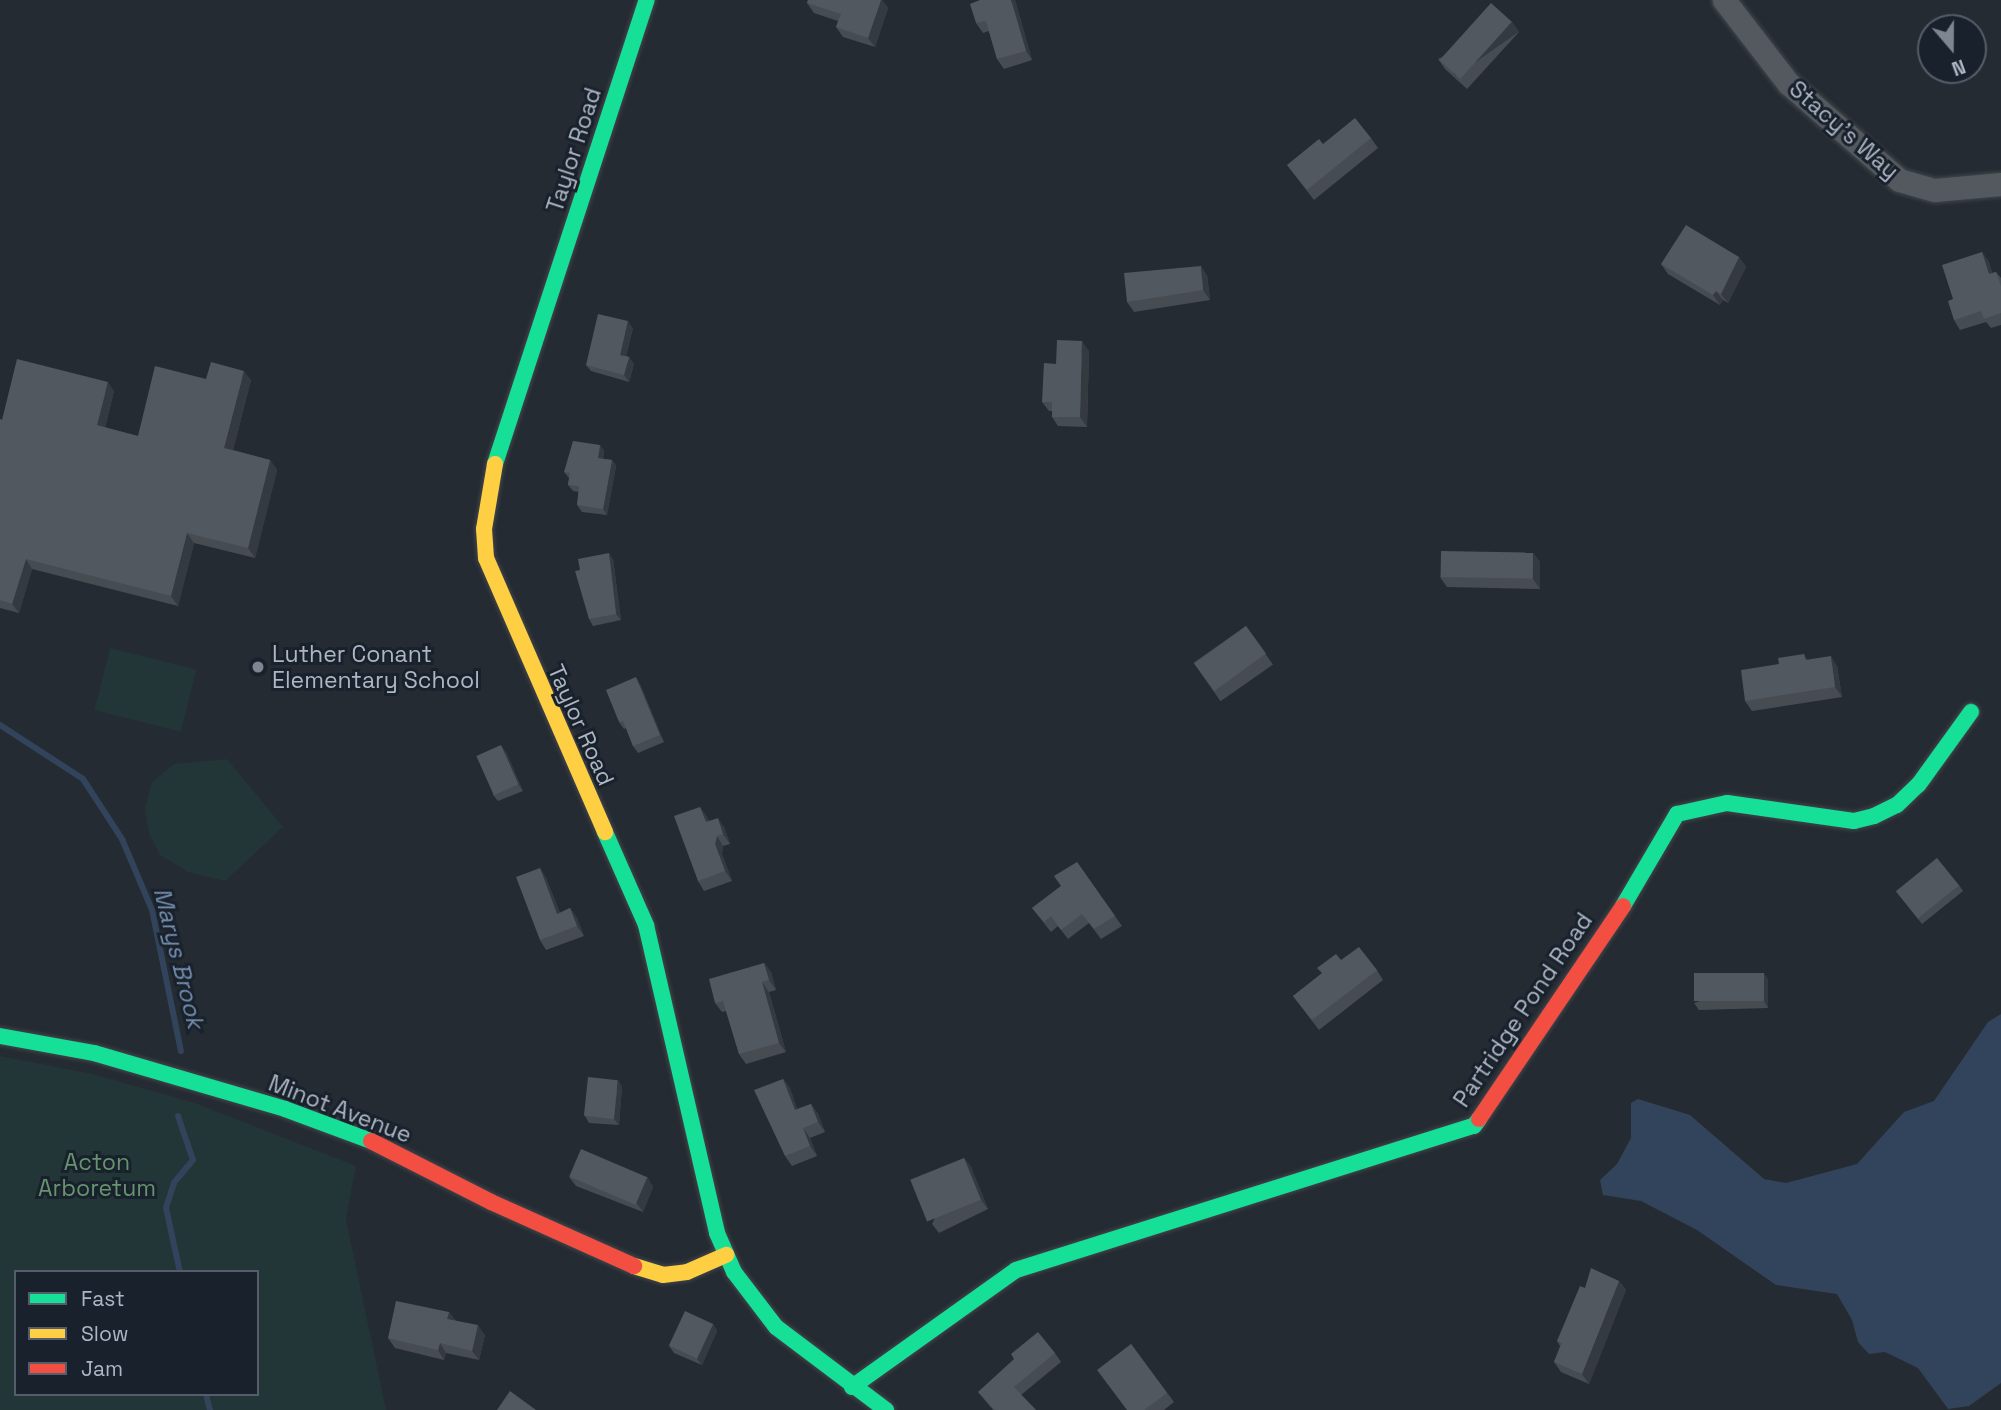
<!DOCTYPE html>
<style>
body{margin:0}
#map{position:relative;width:2001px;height:1410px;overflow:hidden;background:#252b32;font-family:"Space Grotesk",sans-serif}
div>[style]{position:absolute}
.green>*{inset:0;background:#223537;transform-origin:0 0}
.water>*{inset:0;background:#32445b}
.stream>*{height:6px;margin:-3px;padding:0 3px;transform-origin:3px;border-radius:3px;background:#32445b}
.roads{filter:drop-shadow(0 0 2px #41464b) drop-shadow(0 0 2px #41464b)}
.street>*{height:23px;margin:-11.5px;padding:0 11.5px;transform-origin:11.5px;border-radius:11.5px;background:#545960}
.fast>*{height:16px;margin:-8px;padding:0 8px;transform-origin:8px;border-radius:8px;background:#16e098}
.slow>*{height:16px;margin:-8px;padding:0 8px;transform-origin:8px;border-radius:8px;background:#ffcf43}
.jam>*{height:16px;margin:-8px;padding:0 8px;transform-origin:8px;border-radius:8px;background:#f24e42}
.wall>*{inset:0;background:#474c53;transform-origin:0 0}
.shaded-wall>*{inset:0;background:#353a40;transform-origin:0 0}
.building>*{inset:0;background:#52585f;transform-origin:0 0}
.dots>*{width:19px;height:19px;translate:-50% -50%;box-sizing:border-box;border:4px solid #19212c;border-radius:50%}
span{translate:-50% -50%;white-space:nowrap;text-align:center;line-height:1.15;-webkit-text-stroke:6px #19212c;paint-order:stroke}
.street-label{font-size:23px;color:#adb7c4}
.poi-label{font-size:23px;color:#adb7c4}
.left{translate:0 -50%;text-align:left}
.park-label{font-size:23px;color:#65946e}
.water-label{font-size:24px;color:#748ead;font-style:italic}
.legend{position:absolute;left:14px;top:1270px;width:245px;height:126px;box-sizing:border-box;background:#19212c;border:2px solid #545d69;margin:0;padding:9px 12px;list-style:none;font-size:21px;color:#adb7c4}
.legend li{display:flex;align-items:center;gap:14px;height:35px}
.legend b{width:35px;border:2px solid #545d69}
.north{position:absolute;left:1917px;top:14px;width:70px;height:70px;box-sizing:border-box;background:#19212c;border:2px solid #545d69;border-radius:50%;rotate:160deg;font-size:19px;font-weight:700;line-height:28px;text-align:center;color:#adb7c4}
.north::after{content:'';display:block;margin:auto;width:24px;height:32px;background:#7d8691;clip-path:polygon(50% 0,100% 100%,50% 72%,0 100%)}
</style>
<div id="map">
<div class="green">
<div style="left:110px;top:648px;width:89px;height:64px;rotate:14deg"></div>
<div style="clip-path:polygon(227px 759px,283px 827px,225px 881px,188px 872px,160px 855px,149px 833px,145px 809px,152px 782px,174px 764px)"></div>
<div style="clip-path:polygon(evenodd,0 1056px,92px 1074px,195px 1103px,356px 1166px,346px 1219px,386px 1410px,0 1410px,0 1056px,16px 1272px,257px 1272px,257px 1394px,16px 1394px,16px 1272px)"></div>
</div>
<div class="water">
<div style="clip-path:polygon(2001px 1014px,2001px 1383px,1969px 1406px,1948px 1409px,1918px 1368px,1885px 1352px,1869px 1354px,1858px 1342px,1852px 1320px,1837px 1294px,1776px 1285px,1697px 1230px,1641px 1201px,1603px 1195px,1600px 1180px,1617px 1164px,1631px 1138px,1631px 1103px,1638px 1099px,1690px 1115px,1764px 1179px,1786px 1183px,1857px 1164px,1904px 1112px,1934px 1101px,1988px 1022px)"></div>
</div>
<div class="stream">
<div style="left:0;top:725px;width:99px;rotate:33deg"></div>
<div style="left:83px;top:779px;width:72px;rotate:57deg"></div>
<div style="left:122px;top:839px;width:77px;rotate:67.1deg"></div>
<div style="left:152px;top:910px;width:144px;rotate:78.4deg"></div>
<div style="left:178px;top:1116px;width:46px;rotate:71.2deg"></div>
<div style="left:193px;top:1160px;width:30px;rotate:130deg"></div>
<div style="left:174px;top:1183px;width:26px;rotate:108deg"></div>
<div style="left:166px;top:1208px;width:66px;rotate:77.7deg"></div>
<div style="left:206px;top:1394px;width:16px;rotate:76deg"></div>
</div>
<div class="roads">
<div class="street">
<div style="left:1724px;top:0;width:105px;rotate:52.4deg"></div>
<div style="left:1788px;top:83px;width:147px;rotate:41.1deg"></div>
<div style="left:1899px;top:180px;width:37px;rotate:16deg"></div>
<div style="left:1935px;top:190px;width:66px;rotate:-5.2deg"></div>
</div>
<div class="fast">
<div style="left:495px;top:464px;width:488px;rotate:-71.9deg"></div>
<div style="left:605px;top:832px;width:102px;rotate:66.2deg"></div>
<div style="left:646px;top:925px;width:316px;rotate:77deg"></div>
<div style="left:717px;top:1233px;width:43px;rotate:66.4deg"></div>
<div style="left:734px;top:1272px;width:69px;rotate:52.6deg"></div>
<div style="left:776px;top:1327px;width:138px;rotate:37deg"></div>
<div style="left:1623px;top:906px;width:107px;rotate:-59.6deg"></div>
<div style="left:1677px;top:814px;width:51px;rotate:-12.4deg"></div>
<div style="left:1727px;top:803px;width:128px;rotate:8.1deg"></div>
<div style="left:1854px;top:821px;width:21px;rotate:-14deg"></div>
<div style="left:1874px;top:816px;width:25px;rotate:-26deg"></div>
<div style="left:1897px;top:805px;width:30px;rotate:-44deg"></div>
<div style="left:1919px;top:784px;width:89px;rotate:-54.2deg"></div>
<div style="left:0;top:1036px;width:96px;rotate:10.3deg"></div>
<div style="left:94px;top:1053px;width:199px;rotate:16.3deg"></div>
<div style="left:285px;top:1109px;width:92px;rotate:20.4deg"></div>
<div style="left:852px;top:1387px;width:201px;rotate:-35.5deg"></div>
<div style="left:1016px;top:1270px;width:480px;rotate:-17.5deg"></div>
<div style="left:1474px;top:1126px;width:9px;rotate:-54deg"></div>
</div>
<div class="slow">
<div style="left:495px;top:464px;width:66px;rotate:99.6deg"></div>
<div style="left:484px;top:529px;width:29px;rotate:86deg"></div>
<div style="left:486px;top:558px;width:299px;rotate:66.5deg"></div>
<div style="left:634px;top:1266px;width:30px;rotate:17deg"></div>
<div style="left:663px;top:1275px;width:24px;rotate:-7deg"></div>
<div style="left:687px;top:1272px;width:43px;rotate:-23.6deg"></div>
</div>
<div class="jam">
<div style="left:1479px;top:1119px;width:257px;rotate:-55.9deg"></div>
<div style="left:371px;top:1141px;width:135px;rotate:26.9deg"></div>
<div style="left:491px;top:1202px;width:157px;rotate:24.1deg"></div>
</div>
</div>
<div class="wall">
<div style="clip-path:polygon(808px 0,882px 0,888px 8px,875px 47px,843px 37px,836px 27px,838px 21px,814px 13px,807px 3px)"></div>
<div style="clip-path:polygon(1015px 0,1032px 60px,1004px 69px,997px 59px,989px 31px,983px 33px,976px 23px)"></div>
<div style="clip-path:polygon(1512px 22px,1519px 32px,1467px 89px,1445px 69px,1438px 59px)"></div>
<div style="clip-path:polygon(1371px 138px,1378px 148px,1314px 200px,1287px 165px,1323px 144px)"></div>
<div style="clip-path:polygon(1982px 252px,1989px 262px,1992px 273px,1996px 272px,2001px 278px,2001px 325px,1991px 328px,1986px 322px,1960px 330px,1954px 320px,1953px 299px)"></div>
<div style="clip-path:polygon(1739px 257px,1746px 267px,1728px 303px,1723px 300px,1720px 305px,1668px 274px,1661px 264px)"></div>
<div style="clip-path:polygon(1207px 275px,1210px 300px,1134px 312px,1127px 302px)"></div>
<div style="clip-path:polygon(633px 328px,626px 356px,629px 357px,634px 364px,629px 382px,591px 371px,586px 365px)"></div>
<div style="clip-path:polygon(1089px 351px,1087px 427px,1058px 426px,1052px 417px,1052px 411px,1049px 411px,1042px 402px,1056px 364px)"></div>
<div style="clip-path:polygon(206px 379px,251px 380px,233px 450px,270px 460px,277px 470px,255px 558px,194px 543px,178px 606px,32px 569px,19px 613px,0 608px,0 419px,2px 420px,114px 391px,105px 428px,138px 436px)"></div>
<div style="clip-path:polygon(600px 445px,604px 451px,603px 459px,612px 460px,616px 466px,607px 515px,582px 512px,577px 505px,579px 492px,573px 491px,568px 485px,569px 478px,564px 472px)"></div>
<div style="clip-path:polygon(1533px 553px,1540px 562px,1540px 589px,1447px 587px,1440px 577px)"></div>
<div style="clip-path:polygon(613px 559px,621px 620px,593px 626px,589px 619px,580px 570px)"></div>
<div style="left:1246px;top:626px;width:47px;height:64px;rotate:55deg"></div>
<div style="clip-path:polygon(1804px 654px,1807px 660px,1837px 666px,1842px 697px,1752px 711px,1745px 701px,1779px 664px)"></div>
<div style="clip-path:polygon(640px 684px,664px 742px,638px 753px,633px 746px,626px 728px,624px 729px,619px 722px)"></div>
<div style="clip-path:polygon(506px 752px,523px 791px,498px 801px,493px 795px)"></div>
<div style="clip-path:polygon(700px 807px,709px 821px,724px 827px,730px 844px,723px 846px,722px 854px,732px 881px,704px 891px,698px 881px)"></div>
<div style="clip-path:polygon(1077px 862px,1122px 926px,1101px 939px,1089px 923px,1068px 939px,1058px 926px,1051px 932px,1032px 908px,1061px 886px)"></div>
<div style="clip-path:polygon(540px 868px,546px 878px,560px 913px,570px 908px,577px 918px,584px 936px,546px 950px,540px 940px)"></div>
<div style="clip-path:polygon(1959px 885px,1963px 891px,1922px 924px,1896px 891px)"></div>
<div style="clip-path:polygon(1341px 960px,1377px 970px,1383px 980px,1319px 1030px,1293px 996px)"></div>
<div style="clip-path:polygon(764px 963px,771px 972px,776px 990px,769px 992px,786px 1052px,746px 1064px,739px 1054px,726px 1011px,722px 1012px,715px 1003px)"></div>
<div style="clip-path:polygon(1768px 979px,1768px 1008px,1699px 1010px,1694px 1003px)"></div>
<div style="clip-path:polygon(783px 1079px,790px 1088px,797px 1109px,811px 1104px,818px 1114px,825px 1132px,810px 1138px,817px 1156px,792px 1166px,785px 1156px)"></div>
<div style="clip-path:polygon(622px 1086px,619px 1125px,589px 1123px,585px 1116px)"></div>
<div style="clip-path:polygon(964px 1158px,971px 1167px,988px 1209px,939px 1233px,932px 1224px)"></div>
<div style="clip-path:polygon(569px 1177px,647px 1177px,653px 1187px,643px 1212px,576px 1186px)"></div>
<div style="clip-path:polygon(1619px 1281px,1626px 1290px,1589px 1384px,1561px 1372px,1554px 1362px,1560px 1346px,1557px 1341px,1585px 1288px)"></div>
<div style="clip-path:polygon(449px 1312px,455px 1320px,485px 1335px,479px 1360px,446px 1353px,444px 1360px,395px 1348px,388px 1338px)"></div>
<div style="clip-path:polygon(713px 1324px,717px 1331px,702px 1365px,674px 1353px,669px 1346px)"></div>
<div style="clip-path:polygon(1131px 1344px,1174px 1402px,1164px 1410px,1127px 1410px)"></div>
<div style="clip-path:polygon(1055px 1353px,1061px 1362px,1021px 1395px,1036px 1410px,993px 1410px,978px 1392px)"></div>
</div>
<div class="shaded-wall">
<div style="clip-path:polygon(881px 0,882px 0,888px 8px,875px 47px,868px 38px)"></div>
<div style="clip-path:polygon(1011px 0,1015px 0,1032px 60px,1026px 51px)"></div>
<div style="left:1512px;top:22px;width:12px;height:77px;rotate:55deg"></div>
<div style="clip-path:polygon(1982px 252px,1989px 262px,1996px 284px,1989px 274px)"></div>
<div style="clip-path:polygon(1739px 257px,1746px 267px,1728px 303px,1721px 294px)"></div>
<div style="clip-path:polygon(1201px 266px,1207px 275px,1210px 300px,1203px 290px)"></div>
<div style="clip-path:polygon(1716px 291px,1723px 300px,1720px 305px,1713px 295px)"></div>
<div style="clip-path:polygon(628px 321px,633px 328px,624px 362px,620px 355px)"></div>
<div style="clip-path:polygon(1082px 341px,1089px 351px,1087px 427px,1080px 417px)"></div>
<div style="clip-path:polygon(629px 357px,634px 364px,629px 382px,624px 375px)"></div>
<div style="clip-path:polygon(244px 371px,251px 380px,231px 458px,224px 448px)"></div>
<div style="clip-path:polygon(108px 382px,114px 391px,103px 435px,97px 425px)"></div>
<div style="clip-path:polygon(600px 445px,604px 451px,603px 465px,598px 458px)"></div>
<div style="clip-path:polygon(270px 460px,277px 470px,255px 558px,248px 548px)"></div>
<div style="clip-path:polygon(612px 460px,616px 466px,607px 515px,603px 509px)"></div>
<div style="clip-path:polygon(187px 533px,194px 543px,178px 606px,171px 596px)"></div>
<div style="clip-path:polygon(609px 553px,613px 559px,621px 620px,616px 614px)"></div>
<div style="clip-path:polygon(1533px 553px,1540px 562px,1540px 589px,1533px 579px)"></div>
<div style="clip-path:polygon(26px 559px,32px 569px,19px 613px,12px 604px)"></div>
<div style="clip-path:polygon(1831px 656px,1837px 666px,1842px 697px,1835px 687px)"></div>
<div style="clip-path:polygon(636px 677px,640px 684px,664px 742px,660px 735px)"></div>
<div style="clip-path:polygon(501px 745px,506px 752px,523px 791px,518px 784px)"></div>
<div style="clip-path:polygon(700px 807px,707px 816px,713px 832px,706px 822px)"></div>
<div style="clip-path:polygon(718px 818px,724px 827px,730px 844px,723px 834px)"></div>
<div style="clip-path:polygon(717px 836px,723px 846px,722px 854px,732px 881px,725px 871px,715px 844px)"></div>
<div style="clip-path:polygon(540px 868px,546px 878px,564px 923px,557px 914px)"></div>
<div style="clip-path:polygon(570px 908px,577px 918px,584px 936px,577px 926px)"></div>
<div style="clip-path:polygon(764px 963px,771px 972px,776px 990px,769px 980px)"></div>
<div style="clip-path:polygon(1764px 973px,1768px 979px,1768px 1008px,1764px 1001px)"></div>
<div style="clip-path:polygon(762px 982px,769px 992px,786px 1052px,779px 1043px)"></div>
<div style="clip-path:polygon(783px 1079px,790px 1088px,801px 1120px,795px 1110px)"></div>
<div style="clip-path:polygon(618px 1080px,622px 1086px,619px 1125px,614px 1119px)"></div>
<div style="clip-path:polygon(811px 1104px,818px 1114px,825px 1132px,818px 1122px)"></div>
<div style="clip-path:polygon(803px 1128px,810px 1138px,817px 1156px,810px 1146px)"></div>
<div style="clip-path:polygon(964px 1158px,971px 1167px,988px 1209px,981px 1200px)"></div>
<div style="clip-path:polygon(647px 1177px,653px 1187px,643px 1212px,636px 1202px)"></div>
<div style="clip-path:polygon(1619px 1281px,1626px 1290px,1589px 1384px,1582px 1374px)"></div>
<div style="clip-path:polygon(449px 1312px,456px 1322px,447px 1319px)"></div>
<div style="clip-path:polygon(713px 1324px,717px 1331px,702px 1365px,697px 1359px)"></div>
<div style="clip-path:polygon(478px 1325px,485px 1335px,479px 1360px,472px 1351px)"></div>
<div style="clip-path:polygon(440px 1343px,446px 1353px,444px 1360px,438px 1350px)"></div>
</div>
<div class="building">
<div style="clip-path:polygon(808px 0,881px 0,868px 38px,836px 27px,841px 14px,807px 3px)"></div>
<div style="clip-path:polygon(980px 0,1011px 0,1026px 51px,997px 59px,986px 21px,976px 23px,970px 4px)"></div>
<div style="left:1491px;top:3px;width:28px;height:77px;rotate:42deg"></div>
<div style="clip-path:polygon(1355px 118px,1371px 138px,1307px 190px,1287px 165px,1319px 139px,1323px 144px)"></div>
<div style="clip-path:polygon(1686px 225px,1739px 257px,1721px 294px,1716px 291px,1713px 295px,1661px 264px)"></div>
<div style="clip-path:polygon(1982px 252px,1989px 274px,1996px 272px,2001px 286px,2001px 313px,1984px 319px,1981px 311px,1954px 320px,1948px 301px,1953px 299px,1942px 265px)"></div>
<div style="clip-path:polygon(1201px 266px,1203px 290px,1127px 302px,1124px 273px)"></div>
<div style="clip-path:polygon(598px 314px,628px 321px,620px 355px,629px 357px,624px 375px,586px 365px)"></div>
<div style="clip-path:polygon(1057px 340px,1082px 341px,1080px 417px,1052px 417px,1052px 402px,1042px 402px,1044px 363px,1056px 364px)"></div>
<div style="clip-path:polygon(17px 359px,108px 382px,97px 425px,138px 436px,155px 366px,206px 379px,211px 362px,244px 371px,224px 448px,270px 460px,248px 548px,187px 533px,171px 596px,26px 559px,12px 604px,0 600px,0 419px,2px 420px)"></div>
<div style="clip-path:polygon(573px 441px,600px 445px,598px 458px,612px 460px,603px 509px,577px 505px,579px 486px,568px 485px,570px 473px,564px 472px)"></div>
<div style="left:1441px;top:551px;width:92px;height:26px;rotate:1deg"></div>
<div style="clip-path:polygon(609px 553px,616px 614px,589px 619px,575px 571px,580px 570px,578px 559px)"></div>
<div style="left:1246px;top:626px;width:34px;height:64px;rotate:54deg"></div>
<div style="clip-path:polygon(1804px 654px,1805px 660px,1831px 656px,1835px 687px,1745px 701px,1741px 670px,1779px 664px,1778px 658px)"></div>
<div style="clip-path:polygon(636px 677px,660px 735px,633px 746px,623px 721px,619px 722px,606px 690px)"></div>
<div style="left:501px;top:745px;width:43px;height:27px;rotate:66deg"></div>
<div style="clip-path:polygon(700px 807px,706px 822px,718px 818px,723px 834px,717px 836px,715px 844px,725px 871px,698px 881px,674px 816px)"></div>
<div style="left:1937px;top:858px;width:35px;height:53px;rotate:51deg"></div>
<div style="clip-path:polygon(1077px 862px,1115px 916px,1094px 929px,1082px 914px,1061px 930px,1051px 916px,1044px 922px,1032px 908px,1061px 886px,1054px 876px)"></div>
<div style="clip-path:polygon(540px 868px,557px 914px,570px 908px,577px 926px,540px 940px,516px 877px)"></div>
<div style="clip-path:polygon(1359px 947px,1377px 970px,1312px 1020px,1293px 996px,1322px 973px,1317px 968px,1336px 954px,1341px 960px)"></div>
<div style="clip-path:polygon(764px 963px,769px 980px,762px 982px,779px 1043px,739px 1054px,723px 1001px,715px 1003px,709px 979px)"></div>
<div style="left:1764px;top:973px;width:28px;height:70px;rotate:90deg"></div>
<div style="left:588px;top:1077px;width:30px;height:39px;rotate:6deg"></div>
<div style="clip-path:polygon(783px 1079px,795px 1110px,811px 1104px,818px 1122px,803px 1128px,810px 1146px,785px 1156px,754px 1090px)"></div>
<div style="left:581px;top:1149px;width:72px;height:30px;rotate:23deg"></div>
<div style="left:964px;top:1158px;width:45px;height:58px;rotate:68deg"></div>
<div style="clip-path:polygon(1591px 1268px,1619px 1281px,1582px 1374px,1554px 1362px,1562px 1343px,1557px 1341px,1580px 1286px,1585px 1288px)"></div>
<div style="clip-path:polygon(396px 1301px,449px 1312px,447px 1319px,478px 1325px,472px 1351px,440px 1343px,438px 1350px,388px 1338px)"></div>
<div style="left:685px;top:1311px;width:31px;height:38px;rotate:25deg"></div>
<div style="clip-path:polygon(1038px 1332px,1055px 1353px,1014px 1387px,1036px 1410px,995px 1410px,978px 1392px,1014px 1359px,1011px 1354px)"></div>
<div style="clip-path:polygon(1131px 1344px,1167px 1393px,1144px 1410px,1127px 1410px,1097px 1370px)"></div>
<div style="clip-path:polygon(510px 1391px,536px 1410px,497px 1410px)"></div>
</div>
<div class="dots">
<div style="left:258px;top:667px;background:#7d8691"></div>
</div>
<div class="street-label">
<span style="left:1844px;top:130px;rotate:41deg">Stacy's Way</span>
<span style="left:574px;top:150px;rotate:-72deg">Taylor Road</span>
<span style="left:581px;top:725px;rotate:66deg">Taylor Road</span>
<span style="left:1523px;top:1010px;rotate:-56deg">Partridge Pond Road</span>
<span style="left:340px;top:1109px;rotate:21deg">Minot Avenue</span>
</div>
<div class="poi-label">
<span class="left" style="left:272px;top:667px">Luther Conant<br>Elementary School</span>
</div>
<div class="park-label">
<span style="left:97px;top:1175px">Acton<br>Arboretum</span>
</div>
<div class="water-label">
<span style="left:179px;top:958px;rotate:76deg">Marys Brook</span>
</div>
<ul class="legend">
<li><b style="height:9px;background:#16e098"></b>Fast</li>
<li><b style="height:9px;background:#ffcf43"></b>Slow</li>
<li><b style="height:9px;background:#f24e42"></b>Jam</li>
</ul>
<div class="north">N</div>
</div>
